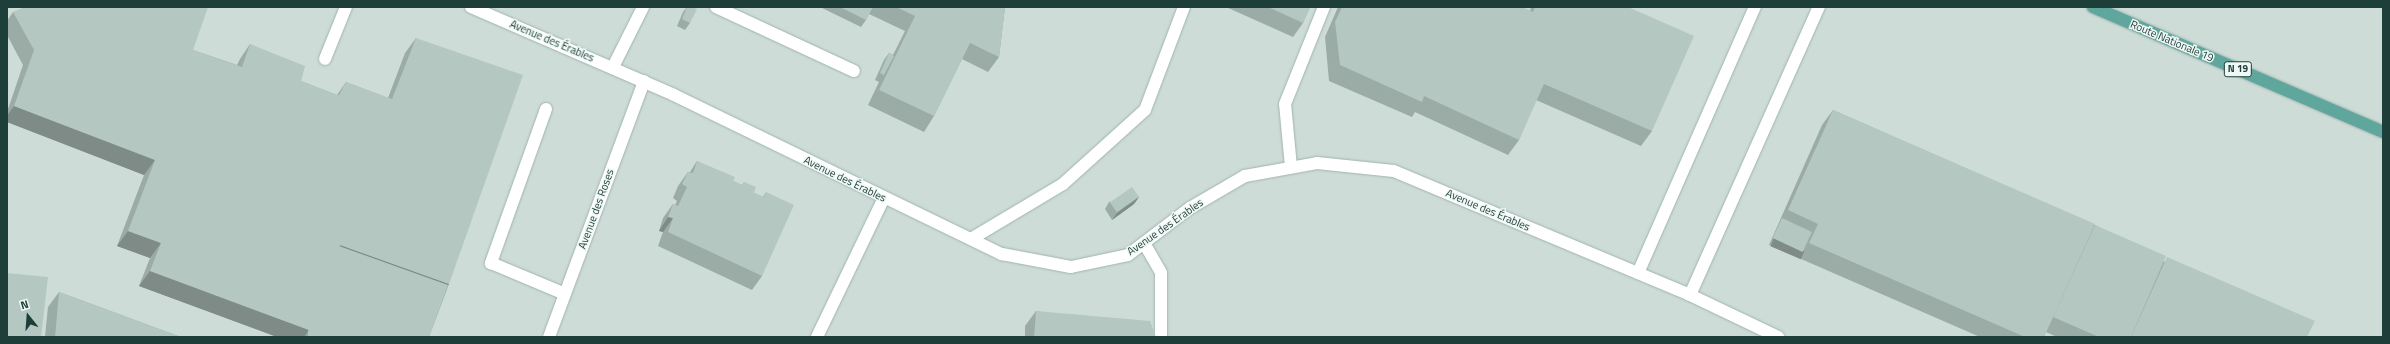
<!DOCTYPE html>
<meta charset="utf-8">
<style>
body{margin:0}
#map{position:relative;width:2390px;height:344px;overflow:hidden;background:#dfece8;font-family:"Titillium Web",sans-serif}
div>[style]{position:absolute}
.built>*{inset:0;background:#cddcd7;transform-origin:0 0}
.roads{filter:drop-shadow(0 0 1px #a1b4b0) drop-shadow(0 0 1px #a1b4b0)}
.minor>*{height:12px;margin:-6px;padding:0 6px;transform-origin:6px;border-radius:6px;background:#fff}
.major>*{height:12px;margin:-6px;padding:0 6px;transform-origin:6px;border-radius:6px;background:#5fa79c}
.wall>*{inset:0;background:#9baba6}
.shaded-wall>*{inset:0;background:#7e8b87;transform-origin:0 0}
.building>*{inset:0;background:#b4c7c1;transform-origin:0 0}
span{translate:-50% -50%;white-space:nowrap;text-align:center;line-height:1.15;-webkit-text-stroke:3px #f0f8f5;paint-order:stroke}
.shield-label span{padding:1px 3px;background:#f0f8f5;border:1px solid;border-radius:3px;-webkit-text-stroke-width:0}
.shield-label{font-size:10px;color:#1e3e39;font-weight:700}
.street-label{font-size:11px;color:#1e3e39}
.frame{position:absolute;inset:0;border:8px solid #1e3e39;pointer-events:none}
.north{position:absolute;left:8px;top:296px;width:40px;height:40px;-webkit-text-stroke:3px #f0f8f5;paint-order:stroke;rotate:343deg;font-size:11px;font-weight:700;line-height:16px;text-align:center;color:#1e3e39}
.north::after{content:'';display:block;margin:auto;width:14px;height:18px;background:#1e3e39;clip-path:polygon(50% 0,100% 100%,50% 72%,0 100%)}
</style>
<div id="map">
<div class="built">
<div style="left:7px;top:7px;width:2376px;height:330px"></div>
</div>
<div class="roads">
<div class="minor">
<div style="left:471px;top:7px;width:221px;rotate:23.4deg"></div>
<div style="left:674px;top:95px;width:365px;rotate:25.9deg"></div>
<div style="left:1002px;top:254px;width:70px;rotate:10.7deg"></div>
<div style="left:1071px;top:267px;width:58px;rotate:-11.9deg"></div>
<div style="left:1128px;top:255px;width:78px;rotate:-37.2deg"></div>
<div style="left:1190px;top:208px;width:64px;rotate:-30.2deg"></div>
<div style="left:1245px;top:176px;width:73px;rotate:-10.2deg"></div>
<div style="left:1317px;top:163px;width:77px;rotate:5.9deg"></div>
<div style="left:1394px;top:171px;width:321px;rotate:22.7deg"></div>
<div style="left:1690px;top:295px;width:98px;rotate:25.5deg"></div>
<div style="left:716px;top:7px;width:152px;rotate:24.9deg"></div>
<div style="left:325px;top:59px;width:56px;rotate:-68deg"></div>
<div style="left:613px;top:67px;width:67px;rotate:-63.4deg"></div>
<div style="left:546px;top:109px;width:164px;rotate:109.7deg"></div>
<div style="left:491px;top:263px;width:80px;rotate:22.7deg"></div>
<div style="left:1291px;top:167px;width:63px;rotate:-95.4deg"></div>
<div style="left:1285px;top:104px;width:105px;rotate:-68.1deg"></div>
<div style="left:971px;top:239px;width:107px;rotate:-30.9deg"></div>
<div style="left:1063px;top:184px;width:110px;rotate:-42.1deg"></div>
<div style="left:1145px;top:110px;width:110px;rotate:-69.3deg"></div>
<div style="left:1144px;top:243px;width:34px;rotate:60deg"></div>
<div style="left:1161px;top:273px;width:64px;rotate:90deg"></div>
<div style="left:1638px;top:273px;width:291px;rotate:-66.3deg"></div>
<div style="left:1690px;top:295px;width:316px;rotate:-65.9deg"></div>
<div style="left:549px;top:337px;width:273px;rotate:-69.6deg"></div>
<div style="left:817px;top:337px;width:154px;rotate:-64.3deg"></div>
</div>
<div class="major">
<div style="left:2093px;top:7px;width:316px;rotate:23.3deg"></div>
</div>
</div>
<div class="wall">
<div style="clip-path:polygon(687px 7px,692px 7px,690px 23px,685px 30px,677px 26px,683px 12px)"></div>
<div style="clip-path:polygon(820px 7px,1005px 7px,999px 57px,988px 72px,962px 59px,934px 116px,924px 132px,868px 105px,879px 82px,875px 80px,884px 60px,889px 53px,893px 55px,905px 31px,869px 14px,866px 20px,861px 27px)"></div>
<div style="clip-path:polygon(1226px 7px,1310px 7px,1303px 23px,1293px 37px)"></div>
<div style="clip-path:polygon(1338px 7px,1521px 7px,1530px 11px,1531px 7px,1628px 7px,1652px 131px,1641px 146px,1536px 100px,1519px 140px,1508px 155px,1415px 112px,1412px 117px,1329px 81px,1325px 37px)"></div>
<div style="clip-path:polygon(13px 12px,193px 50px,237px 65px,240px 59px,250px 44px,301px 81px,337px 95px,346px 82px,388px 98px,405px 53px,416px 38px,449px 284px,429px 337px,277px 337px,139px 286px,150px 258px,117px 246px,144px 175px,7px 122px,7px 112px,23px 65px,7px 35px,7px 21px)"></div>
<div style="clip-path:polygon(1833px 110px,2095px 225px,2307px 337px,2057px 337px,2046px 332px,2044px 337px,1980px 337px,1769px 245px,1822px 125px)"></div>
<div style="clip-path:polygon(697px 161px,733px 181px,742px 185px,744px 182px,754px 193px,763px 197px,766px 192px,762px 276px,752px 290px,658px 246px,663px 232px,659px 231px,663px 218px,673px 204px,675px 205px,677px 201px,673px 198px,678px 186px,688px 172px,690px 172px)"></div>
<div style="clip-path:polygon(1139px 197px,1134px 204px,1112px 220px,1105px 209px,1109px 202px)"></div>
<div style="clip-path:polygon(59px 292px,181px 337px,45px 337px,48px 307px)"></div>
<div style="clip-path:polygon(1036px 311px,1156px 337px,1025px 337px,1025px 326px)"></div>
</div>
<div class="shaded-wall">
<div style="clip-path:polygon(14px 106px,155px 160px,144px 175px,7px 122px,7px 116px)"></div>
<div style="clip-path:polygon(1139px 197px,1134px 204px,1112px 220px,1117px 213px)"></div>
<div style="clip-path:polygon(668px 217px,673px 218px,663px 232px,659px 231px)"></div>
<div style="clip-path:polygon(128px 231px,161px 243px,150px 258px,117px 246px)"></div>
<div style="left:1774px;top:238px;width:33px;height:9px;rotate:23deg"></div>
<div style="clip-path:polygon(340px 245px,449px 284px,438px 299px,339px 246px)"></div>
<div style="clip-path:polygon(150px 271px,309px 330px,304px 337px,277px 337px,139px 286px)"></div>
</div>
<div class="building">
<div style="clip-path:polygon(25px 7px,208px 7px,193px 50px,242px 67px,250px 44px,305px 66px,301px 81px,335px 94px,339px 95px,346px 82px,392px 99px,416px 38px,523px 75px,449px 284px,340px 245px,309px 330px,150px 271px,161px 243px,128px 231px,155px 160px,14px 106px,34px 50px,13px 12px)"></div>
<div style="clip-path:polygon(687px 7px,692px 7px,697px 9px,690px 23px,682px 19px)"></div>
<div style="clip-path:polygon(840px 7px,873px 7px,866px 20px)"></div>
<div style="clip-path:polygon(896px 7px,1005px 7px,999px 57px,970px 43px,934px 116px,879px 90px,915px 16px)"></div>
<div style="clip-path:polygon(1268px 7px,1310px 7px,1303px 23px)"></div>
<div style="clip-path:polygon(1342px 7px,1521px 7px,1533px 12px,1535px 7px,1628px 7px,1694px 36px,1652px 131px,1544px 84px,1519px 140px,1424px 96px,1422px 102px,1340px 65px,1335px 22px)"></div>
<div style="clip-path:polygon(889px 53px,894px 56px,884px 75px,880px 73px)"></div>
<div style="clip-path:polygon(1833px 110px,2095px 224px,2044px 337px,2025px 337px,1809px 243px,1818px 224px,1788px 210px)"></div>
<div style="clip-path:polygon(697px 161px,735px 177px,733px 181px,742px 185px,744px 182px,756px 187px,754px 193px,764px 197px,766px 192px,794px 205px,762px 276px,668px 232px,673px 218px,668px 217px,673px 204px,678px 206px,687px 187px,682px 184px,688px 172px,693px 173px)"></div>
<div style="left:1132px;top:187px;width:12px;height:27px;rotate:55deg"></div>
<div style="left:1782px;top:218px;width:33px;height:22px;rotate:25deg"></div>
<div style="clip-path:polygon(2095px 225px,2166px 256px,2131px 337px,2099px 337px,2053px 317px)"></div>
<div style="clip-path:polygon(339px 246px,448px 285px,429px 337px,308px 337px,308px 331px)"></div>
<div style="clip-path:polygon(2167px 257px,2315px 321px,2307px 337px,2131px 337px)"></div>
<div style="clip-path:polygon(7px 273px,48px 277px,41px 337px,7px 337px)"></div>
<div style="clip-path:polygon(59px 292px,181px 337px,55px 337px)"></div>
<div style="clip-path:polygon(1036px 311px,1150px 321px,1156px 337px,1034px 337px)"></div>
</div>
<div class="shield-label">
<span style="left:2238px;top:69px">N 19</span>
</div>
<div class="street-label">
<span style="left:552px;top:41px;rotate:23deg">Avenue des Érables</span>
<span style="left:2172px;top:41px;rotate:23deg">Route Nationale 19</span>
<span style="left:845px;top:179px;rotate:26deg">Avenue des Érables</span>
<span style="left:596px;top:209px;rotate:-70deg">Avenue des Roses</span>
<span style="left:1488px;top:210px;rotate:23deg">Avenue des Érables</span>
<span style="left:1165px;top:227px;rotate:-35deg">Avenue des Érables</span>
</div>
<div class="frame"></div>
<div class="north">N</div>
</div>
